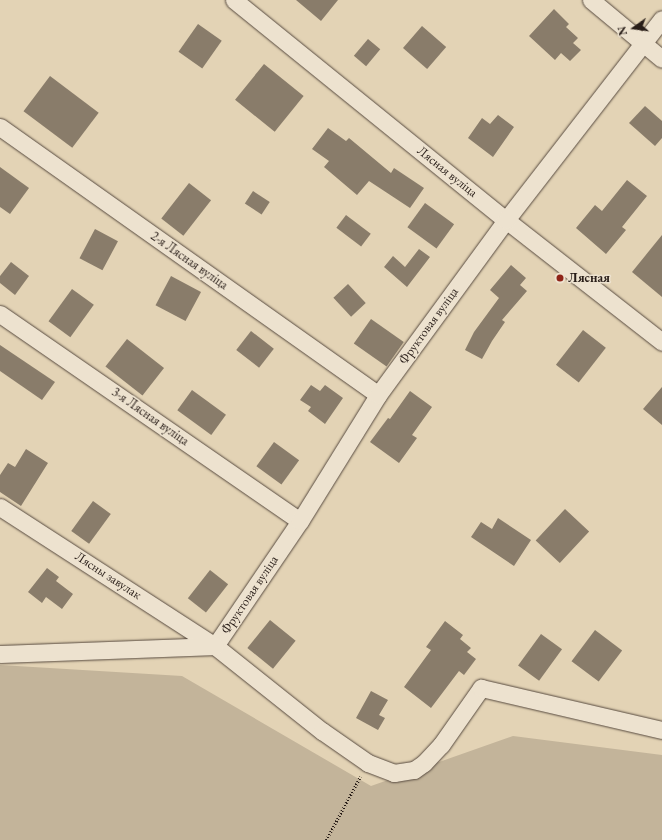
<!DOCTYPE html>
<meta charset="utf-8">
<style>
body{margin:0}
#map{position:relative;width:662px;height:840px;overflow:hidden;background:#e3d3b5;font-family:"EB Garamond",serif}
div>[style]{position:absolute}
.green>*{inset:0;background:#c3b49a}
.building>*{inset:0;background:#897c6a;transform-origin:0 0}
.path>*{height:2.5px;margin-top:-1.25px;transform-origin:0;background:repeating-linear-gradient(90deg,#281d18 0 1px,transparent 0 3px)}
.roads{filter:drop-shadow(0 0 1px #574a3f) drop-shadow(0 0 1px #574a3f)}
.street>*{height:17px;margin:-8.5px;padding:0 8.5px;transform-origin:8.5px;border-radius:8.5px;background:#ede2cf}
.dots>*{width:11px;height:11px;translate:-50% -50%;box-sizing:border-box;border:2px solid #ede2cf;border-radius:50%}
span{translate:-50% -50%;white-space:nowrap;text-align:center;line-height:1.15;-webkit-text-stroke:3px #ede2cf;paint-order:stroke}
.street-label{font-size:13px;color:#281d18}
.poi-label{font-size:13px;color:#281d18;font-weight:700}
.left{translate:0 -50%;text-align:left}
.north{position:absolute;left:614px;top:8px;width:40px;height:40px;-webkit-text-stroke:3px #ede2cf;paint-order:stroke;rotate:256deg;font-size:11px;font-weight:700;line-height:16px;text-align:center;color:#281d18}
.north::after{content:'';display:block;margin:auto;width:14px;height:18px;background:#281d18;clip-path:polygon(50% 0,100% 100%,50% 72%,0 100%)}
</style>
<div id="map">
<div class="green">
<div style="clip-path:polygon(0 665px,182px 676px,371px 786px,513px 736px,662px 755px,662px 840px,0 840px)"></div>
</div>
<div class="building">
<div style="clip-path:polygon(296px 0,338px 0,321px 21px)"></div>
<div style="clip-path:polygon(554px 9px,569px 24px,566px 27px,578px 38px,573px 43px,581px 50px,570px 61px,561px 53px,555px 60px,529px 36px)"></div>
<div style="left:198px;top:24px;width:29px;height:34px;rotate:35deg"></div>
<div style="left:422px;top:26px;width:32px;height:29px;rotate:41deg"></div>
<div style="left:368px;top:39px;width:16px;height:22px;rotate:40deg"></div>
<div style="left:264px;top:64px;width:51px;height:46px;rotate:39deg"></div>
<div style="left:50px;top:76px;width:61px;height:44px;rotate:37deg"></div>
<div style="clip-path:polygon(645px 106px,662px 121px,662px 138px,655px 146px,629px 123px)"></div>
<div style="clip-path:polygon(498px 115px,514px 127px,493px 157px,468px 138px,482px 118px,490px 124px)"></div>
<div style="clip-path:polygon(328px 128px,346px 141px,349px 138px,391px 173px,394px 168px,424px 188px,410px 208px,369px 181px,357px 195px,324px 167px,329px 161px,312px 149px)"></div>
<div style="clip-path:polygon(0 167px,29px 188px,10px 214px,0 207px)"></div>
<div style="clip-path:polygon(627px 180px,647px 196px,622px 227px,626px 230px,606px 254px,576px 228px,595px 205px,602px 211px)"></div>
<div style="left:189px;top:183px;width:28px;height:45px;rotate:38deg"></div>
<div style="left:253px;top:191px;width:20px;height:15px;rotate:33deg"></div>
<div style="left:425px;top:203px;width:36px;height:30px;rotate:36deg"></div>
<div style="left:346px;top:215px;width:31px;height:16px;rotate:37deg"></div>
<div style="left:95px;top:229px;width:26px;height:33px;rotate:28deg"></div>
<div style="clip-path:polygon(662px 235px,662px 297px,632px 272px)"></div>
<div style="clip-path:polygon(419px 249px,430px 257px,407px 287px,384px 267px,393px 256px,405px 267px)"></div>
<div style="clip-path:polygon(11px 262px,29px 276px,15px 295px,0 283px,0 276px)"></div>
<div style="clip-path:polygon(511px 265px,526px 278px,520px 285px,527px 291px,502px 320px,505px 322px,492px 341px,482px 359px,465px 350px,474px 332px,499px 298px,490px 290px)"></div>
<div style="left:171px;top:276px;width:34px;height:33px;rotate:28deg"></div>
<div style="left:348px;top:284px;width:26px;height:20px;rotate:47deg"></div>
<div style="left:72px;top:289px;width:27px;height:40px;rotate:36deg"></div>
<div style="left:371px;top:319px;width:40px;height:30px;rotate:35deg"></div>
<div style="left:583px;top:330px;width:29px;height:44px;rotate:38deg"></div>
<div style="left:251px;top:331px;width:29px;height:24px;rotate:38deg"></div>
<div style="left:127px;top:339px;width:47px;height:35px;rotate:38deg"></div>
<div style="clip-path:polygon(0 345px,55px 382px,42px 400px,0 371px)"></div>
<div style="clip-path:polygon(311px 385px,320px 391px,325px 385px,343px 398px,325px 424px,308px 411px,311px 407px,300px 400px)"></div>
<div style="clip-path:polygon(662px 387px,662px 425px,643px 409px)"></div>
<div style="left:192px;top:390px;width:42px;height:25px;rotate:36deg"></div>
<div style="clip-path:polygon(410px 391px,432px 407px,412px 435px,417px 438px,399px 463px,370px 442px,388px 418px,390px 419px)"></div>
<div style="left:274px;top:442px;width:31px;height:30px;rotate:36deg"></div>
<div style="clip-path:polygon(26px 449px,48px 463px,21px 506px,0 492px,0 475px,8px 463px,15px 467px)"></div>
<div style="left:93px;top:501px;width:22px;height:37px;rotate:36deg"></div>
<div style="left:565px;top:509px;width:33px;height:43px;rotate:43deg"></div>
<div style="clip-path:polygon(498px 518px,531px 540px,514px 566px,471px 537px,481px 522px,492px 529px)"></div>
<div style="clip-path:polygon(47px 568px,59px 577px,56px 581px,73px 594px,62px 609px,46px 597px,42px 603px,28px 592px)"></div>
<div style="left:210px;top:570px;width:23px;height:36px;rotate:38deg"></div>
<div style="left:270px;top:620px;width:33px;height:36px;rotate:39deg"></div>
<div style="clip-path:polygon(445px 621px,463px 635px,460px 639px,471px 648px,467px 652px,476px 659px,464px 675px,459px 671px,431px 708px,404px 687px,431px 650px,426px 647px)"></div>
<div style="left:595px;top:630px;width:34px;height:39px;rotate:37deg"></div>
<div style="left:541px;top:634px;width:26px;height:39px;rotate:36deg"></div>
<div style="clip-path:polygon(371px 691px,388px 700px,379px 715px,385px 718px,378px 730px,356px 718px)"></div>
</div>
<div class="path">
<div style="left:326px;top:840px;width:72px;rotate:-61.6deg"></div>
</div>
<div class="roads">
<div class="street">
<div style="left:234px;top:0;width:350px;rotate:39deg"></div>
<div style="left:506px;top:220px;width:198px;rotate:38deg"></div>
<div style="left:591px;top:0;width:92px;rotate:39.7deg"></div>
<div style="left:0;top:127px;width:463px;rotate:35.3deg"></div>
<div style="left:0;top:314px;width:364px;rotate:34.6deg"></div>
<div style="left:0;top:507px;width:256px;rotate:32.9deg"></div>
<div style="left:215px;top:646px;width:137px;rotate:38.5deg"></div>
<div style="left:322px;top:731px;width:56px;rotate:34.8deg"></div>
<div style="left:368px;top:763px;width:28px;rotate:21deg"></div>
<div style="left:394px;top:773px;width:20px;rotate:-9deg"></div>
<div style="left:414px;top:770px;width:12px;rotate:-35deg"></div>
<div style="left:424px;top:763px;width:25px;rotate:-47deg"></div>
<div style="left:441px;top:745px;width:70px;rotate:-54.9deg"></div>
<div style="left:481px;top:688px;width:186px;rotate:13.1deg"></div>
<div style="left:215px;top:646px;width:151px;rotate:-55.8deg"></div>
<div style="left:300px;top:521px;width:148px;rotate:-58.2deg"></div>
<div style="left:378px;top:395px;width:217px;rotate:-53.8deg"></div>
<div style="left:506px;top:220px;width:254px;rotate:-52.2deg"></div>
<div style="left:0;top:654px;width:215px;rotate:-2.1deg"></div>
</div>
</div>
<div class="dots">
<div style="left:560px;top:278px;background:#8f2418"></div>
</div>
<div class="street-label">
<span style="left:447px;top:172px;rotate:39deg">Лясная вуліца</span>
<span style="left:189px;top:261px;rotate:35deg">2-я Лясная вуліца</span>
<span style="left:429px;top:326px;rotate:-54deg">Фруктовая вуліца</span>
<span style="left:150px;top:417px;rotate:35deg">3-я Лясная вуліца</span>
<span style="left:108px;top:576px;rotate:33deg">Лясны завулак</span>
<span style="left:250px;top:595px;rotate:-56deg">Фруктовая вуліца</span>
</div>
<div class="poi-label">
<span class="left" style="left:568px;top:278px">Лясная</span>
</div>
<div class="north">N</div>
</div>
